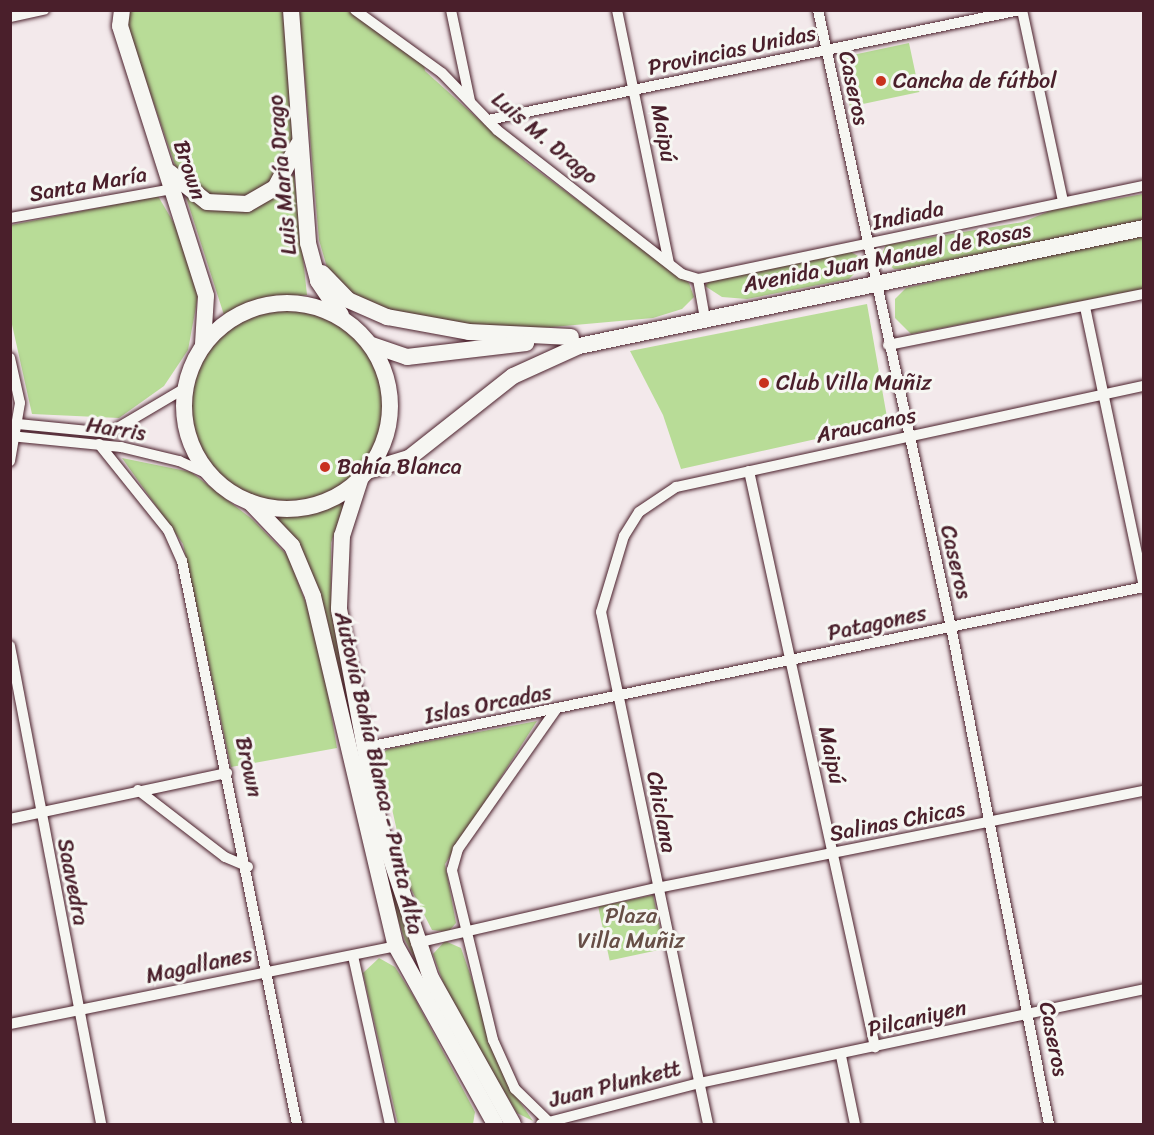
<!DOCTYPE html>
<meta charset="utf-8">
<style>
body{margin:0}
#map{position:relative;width:1154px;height:1135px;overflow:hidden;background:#f3e9eb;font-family:Sriracha,sans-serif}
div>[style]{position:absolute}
.green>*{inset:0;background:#b8dc97;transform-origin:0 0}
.round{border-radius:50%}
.roads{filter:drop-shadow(0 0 2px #4a1f2b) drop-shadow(0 0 2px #4a1f2b)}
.street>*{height:10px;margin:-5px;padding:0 5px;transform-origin:5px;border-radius:5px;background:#f6f6f2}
.primary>*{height:16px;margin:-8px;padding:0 8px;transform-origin:8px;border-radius:8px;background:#f6f6f2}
.primary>.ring{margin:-8px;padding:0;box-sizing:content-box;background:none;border:16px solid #f6f6f2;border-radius:50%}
.dots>*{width:16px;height:16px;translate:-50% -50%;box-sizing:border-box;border:3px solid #f6f6f2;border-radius:50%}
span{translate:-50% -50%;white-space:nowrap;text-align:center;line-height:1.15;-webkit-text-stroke:6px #f6f6f2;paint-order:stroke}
.street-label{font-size:22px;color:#4a1f2b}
.poi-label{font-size:22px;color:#4a1f2b}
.left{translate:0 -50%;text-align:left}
.park-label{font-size:22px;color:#664e46}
.frame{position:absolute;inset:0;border:12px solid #4a1f2b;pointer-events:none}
</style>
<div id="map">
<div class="green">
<div style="clip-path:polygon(129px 11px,283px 11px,293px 143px,263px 193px,215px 200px,177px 171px,127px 25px)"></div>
<div style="clip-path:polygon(299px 11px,352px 11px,424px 64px,425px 71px,526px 162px,689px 283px,694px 297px,682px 309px,653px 318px,519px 330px,409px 318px,353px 297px,328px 271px,319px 240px)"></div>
<div style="left:909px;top:43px;width:50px;height:71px;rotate:78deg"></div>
<div style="clip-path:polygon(294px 174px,307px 295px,256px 300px,224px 315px,186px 197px,215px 209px,286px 183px)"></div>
<div style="clip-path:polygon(1143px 194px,1143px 221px,904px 269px,894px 269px,880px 258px,886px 245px,1023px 222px,1052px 210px)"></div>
<div style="clip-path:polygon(158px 196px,178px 230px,198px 296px,188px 350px,164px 386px,119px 418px,32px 414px,11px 320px,11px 225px)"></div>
<div style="clip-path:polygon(1143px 234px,1143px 289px,911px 334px,895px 318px,895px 299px,906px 288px)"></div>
<div style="clip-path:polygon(851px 252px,867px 261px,849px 279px,747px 299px,722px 297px,705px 286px,711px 279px)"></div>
<div style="clip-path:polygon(867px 304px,888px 423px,681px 469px,663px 415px,630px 351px)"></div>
<div class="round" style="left:192px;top:310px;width:192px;height:192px"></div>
<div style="clip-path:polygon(122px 458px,191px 472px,252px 519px,288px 556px,318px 635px,337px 748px,231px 767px,183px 544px)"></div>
<div style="clip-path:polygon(346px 498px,331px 543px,331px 597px,380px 847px,411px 944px,508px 1124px,502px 1124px,405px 940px,386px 885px,325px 617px,273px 514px,305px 515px)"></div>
<div style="clip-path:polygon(537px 721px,445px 864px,456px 923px,448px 932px,432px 930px,409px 885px,380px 755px,388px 749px)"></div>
<div style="left:653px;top:895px;width:55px;height:56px;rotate:78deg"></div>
<div style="clip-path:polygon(445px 941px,461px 948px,509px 1086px,533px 1121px,517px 1113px,450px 1002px,433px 954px)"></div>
<div style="clip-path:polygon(379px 958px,395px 967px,414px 997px,475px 1112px,473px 1124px,398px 1124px,363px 973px)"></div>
</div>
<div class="roads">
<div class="street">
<div style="left:355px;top:10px;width:107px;rotate:35.9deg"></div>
<div style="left:442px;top:73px;width:79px;rotate:46deg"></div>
<div style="left:497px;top:130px;width:234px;rotate:37.9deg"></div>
<div style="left:682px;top:274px;width:17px;rotate:17deg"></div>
<div style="left:698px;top:279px;width:456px;rotate:-11.8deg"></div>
<div style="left:451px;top:10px;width:93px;rotate:78.2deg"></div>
<div style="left:617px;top:10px;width:258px;rotate:78.4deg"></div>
<div style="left:818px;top:10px;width:631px;rotate:77.84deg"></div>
<div style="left:951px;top:627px;width:507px;rotate:78.85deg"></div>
<div style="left:1022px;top:10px;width:196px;rotate:77.9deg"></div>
<div style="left:10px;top:17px;width:35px;rotate:-12deg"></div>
<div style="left:488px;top:120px;width:543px;rotate:-11.68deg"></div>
<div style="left:10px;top:218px;width:165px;rotate:-10.1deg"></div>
<div style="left:698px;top:279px;width:39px;rotate:80deg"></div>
<div style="left:1085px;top:307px;width:285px;rotate:78.1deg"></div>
<div style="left:888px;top:345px;width:261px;rotate:-11.3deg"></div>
<div style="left:10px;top:358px;width:46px;rotate:77.5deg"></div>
<div style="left:20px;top:403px;width:59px;rotate:99.8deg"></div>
<div style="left:18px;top:424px;width:91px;rotate:5.6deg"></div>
<div style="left:109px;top:433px;width:88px;rotate:-30.6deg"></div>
<div style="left:10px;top:436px;width:112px;rotate:5.7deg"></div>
<div style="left:121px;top:447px;width:60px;rotate:13.6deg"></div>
<div style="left:179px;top:461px;width:35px;rotate:24deg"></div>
<div style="left:99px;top:444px;width:110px;rotate:51.3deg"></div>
<div style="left:168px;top:530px;width:34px;rotate:66deg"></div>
<div style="left:182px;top:561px;width:575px;rotate:78.46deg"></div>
<div style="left:749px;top:471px;width:590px;rotate:77.66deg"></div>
<div style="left:10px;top:646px;width:487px;rotate:79.2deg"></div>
<div style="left:363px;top:748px;width:797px;rotate:-11.65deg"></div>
<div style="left:138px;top:790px;width:110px;rotate:37.6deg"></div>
<div style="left:225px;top:857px;width:25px;rotate:23deg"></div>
<div style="left:10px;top:819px;width:222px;rotate:-12deg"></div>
<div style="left:416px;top:943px;width:247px;rotate:-12.9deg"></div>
<div style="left:657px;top:888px;width:497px;rotate:-11.3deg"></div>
<div style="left:353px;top:956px;width:172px;rotate:77.6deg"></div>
<div style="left:10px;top:1024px;width:394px;rotate:-11.4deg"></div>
<div style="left:841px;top:1056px;width:69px;rotate:78.4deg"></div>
<div style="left:547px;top:1120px;width:45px;rotate:-135.9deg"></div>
<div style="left:515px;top:1089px;width:54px;rotate:-114.2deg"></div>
<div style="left:493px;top:1040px;width:175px;rotate:-103.6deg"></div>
<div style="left:452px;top:870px;width:22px;rotate:-74deg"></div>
<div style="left:458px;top:849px;width:169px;rotate:-54.9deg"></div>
<div style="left:541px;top:1124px;width:163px;rotate:-14.5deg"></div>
<div style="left:699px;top:1083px;width:455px;rotate:-11.9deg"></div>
<div style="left:708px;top:1124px;width:523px;rotate:-101.8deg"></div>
<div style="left:601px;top:612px;width:79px;rotate:-73.2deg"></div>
<div style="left:624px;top:536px;width:28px;rotate:-58deg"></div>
<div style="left:639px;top:512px;width:45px;rotate:-34deg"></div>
<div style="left:676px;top:487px;width:479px;rotate:-12.2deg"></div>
</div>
<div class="primary">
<div style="left:122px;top:10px;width:16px;rotate:97deg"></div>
<div style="left:120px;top:26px;width:283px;rotate:72.3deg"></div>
<div style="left:206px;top:296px;width:48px;rotate:93.6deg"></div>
<div style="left:291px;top:10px;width:234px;rotate:85.8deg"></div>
<div style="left:308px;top:243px;width:39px;rotate:75deg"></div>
<div style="left:318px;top:281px;width:41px;rotate:55.9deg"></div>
<div style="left:169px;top:172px;width:48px;rotate:38.3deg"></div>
<div style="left:207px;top:202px;width:40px;rotate:2.9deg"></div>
<div style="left:247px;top:204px;width:32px;rotate:-30deg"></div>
<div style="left:275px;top:188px;width:49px;rotate:-61.9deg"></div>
<div style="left:322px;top:273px;width:37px;rotate:46deg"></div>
<div style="left:348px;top:300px;width:43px;rotate:23.6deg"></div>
<div style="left:387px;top:317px;width:83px;rotate:10.4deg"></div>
<div style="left:469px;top:332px;width:102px;rotate:2.8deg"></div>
<div class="ring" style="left:184px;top:303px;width:190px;height:190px"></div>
<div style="left:372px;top:345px;width:37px;rotate:19deg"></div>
<div style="left:407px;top:357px;width:120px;rotate:-6.7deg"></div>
<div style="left:367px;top:471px;width:44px;rotate:-17.2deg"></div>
<div style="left:409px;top:458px;width:132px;rotate:-38.3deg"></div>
<div style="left:513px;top:376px;width:72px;rotate:-24.4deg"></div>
<div style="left:579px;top:346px;width:577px;rotate:-11.8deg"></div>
<div style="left:360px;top:480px;width:59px;rotate:107.8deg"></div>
<div style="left:342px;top:536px;width:73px;rotate:92.4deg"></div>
<div style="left:339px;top:609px;width:218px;rotate:79.4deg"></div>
<div style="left:379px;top:823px;width:163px;rotate:71.5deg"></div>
<div style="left:431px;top:978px;width:167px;rotate:60.7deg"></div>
<div style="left:250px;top:502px;width:61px;rotate:46.3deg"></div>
<div style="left:292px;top:546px;width:54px;rotate:67.2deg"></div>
<div style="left:313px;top:596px;width:360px;rotate:76.7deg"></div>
<div style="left:396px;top:946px;width:204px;rotate:60.9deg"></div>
</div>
</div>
<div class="dots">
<div style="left:881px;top:81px;background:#c8321e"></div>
<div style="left:764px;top:383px;background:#c8321e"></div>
<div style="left:325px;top:467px;background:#c8321e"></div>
</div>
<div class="street-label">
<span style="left:732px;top:50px;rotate:-12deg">Provincias Unidas</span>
<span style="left:854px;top:88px;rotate:78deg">Caseros</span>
<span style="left:664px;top:133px;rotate:79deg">Maipú</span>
<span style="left:545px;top:138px;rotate:40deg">Luis M. Drago</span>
<span style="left:190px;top:170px;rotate:72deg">Brown</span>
<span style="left:282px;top:175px;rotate:-95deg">Luis María Drago</span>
<span style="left:88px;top:184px;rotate:-10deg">Santa María</span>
<span style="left:908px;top:215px;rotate:-12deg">Indiada</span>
<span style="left:887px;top:257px;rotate:-11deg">Avenida Juan Manuel de Rosas</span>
<span style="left:866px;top:425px;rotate:-12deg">Araucanos</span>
<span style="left:116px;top:429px;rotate:9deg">Harris</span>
<span style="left:956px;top:562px;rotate:77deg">Caseros</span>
<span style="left:877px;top:623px;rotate:-12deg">Patagones</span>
<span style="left:488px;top:704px;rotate:-11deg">Islas Orcadas</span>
<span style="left:832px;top:755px;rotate:78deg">Maipú</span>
<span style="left:249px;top:767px;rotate:78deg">Brown</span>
<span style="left:379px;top:773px;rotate:77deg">Autovía Bahía Blanca - Punta Alta</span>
<span style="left:662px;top:812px;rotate:79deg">Chiclana</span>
<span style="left:897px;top:821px;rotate:-11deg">Salinas Chicas</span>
<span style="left:73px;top:882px;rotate:79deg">Saavedra</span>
<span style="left:199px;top:965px;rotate:-12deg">Magallanes</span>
<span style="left:917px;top:1018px;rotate:-13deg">Pilcaniyen</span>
<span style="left:1054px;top:1039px;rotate:79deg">Caseros</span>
<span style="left:615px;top:1084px;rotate:-14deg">Juan Plunkett</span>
</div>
<div class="poi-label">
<span class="left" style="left:893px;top:81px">Cancha de fútbol</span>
<span class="left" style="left:776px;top:383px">Club Villa Muñiz</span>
<span class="left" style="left:337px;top:467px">Bahía Blanca</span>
</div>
<div class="park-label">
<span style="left:631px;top:928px">Plaza<br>Villa Muñiz</span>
</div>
<div class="frame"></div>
</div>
